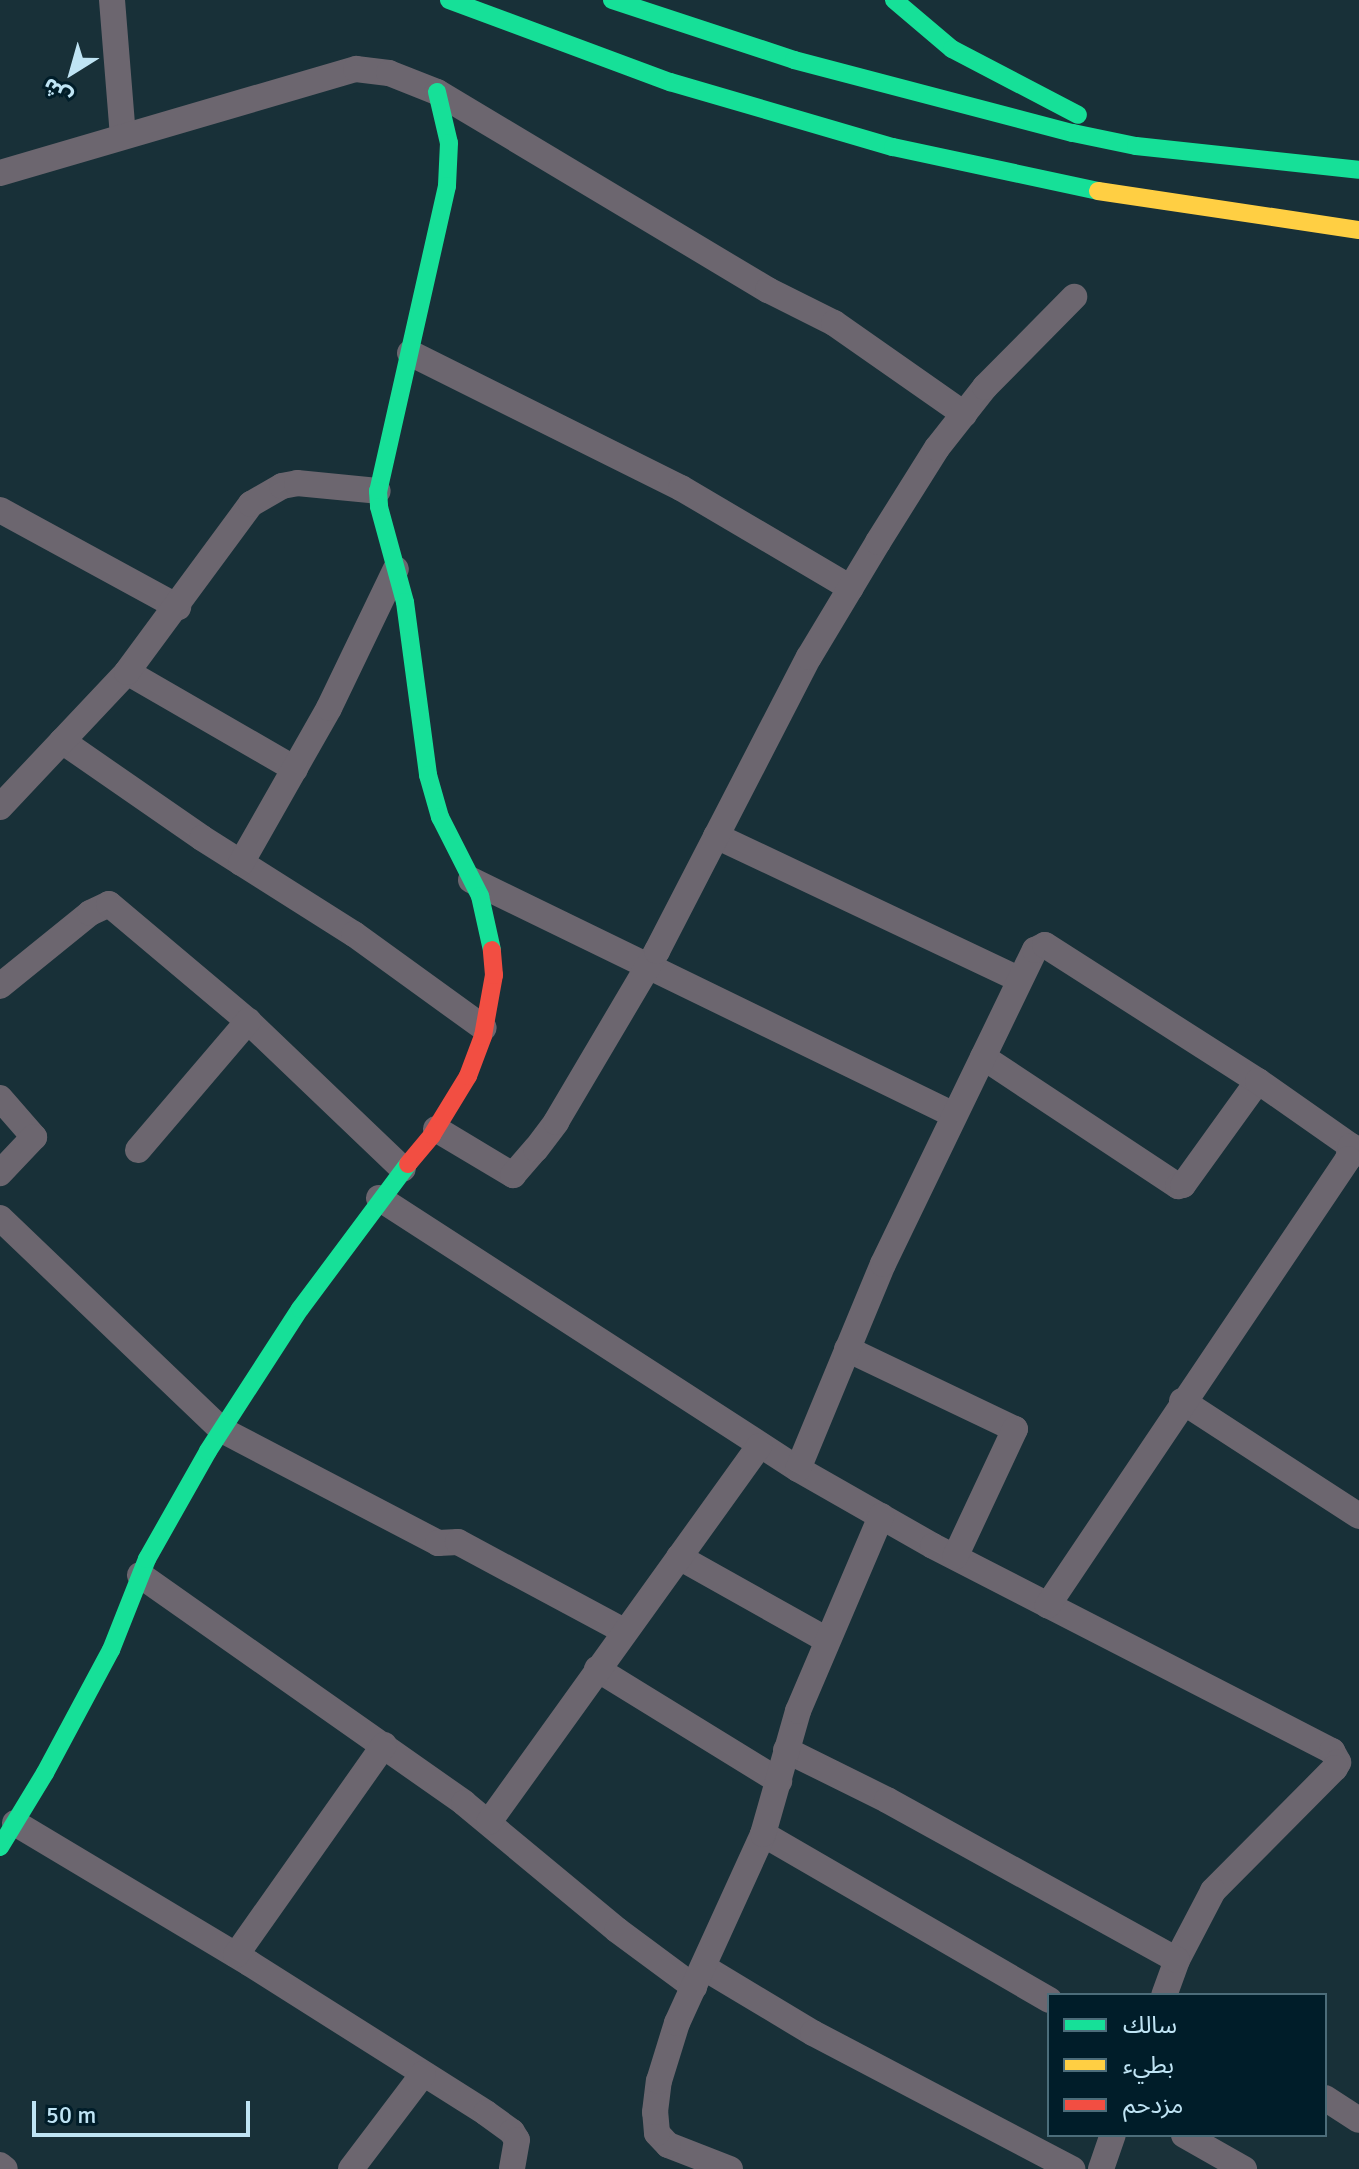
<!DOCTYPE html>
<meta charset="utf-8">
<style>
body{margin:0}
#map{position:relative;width:1359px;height:2169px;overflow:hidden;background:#183038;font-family:Signika,"Noto Sans Arabic",sans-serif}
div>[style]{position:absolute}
.street>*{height:26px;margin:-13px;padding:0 13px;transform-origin:13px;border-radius:13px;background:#6c666f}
.fast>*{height:18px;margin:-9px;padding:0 9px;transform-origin:9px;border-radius:9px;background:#16e098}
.slow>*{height:18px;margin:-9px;padding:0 9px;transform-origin:9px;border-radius:9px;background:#ffcf43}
.jam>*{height:18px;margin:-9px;padding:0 9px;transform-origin:9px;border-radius:9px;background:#f24e42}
span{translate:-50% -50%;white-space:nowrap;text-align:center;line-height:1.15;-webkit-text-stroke:8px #001d29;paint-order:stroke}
.legend{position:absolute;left:1047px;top:1993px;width:280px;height:144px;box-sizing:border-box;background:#001d29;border:2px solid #4c6d7a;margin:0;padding:10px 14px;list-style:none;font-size:24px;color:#bfe4f4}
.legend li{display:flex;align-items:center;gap:16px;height:40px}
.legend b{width:40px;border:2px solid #4c6d7a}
.north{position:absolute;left:32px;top:32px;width:80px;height:80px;-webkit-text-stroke:6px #001d29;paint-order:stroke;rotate:217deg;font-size:22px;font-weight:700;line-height:32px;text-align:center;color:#bfe4f4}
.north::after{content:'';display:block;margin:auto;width:28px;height:36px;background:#bfe4f4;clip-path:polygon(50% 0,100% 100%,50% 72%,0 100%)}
.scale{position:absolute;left:32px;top:2101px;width:218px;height:36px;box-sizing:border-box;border:4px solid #bfe4f4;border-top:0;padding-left:10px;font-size:24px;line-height:28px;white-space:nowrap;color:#bfe4f4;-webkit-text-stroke:6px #001d29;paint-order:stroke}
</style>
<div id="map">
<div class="street">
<div style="left:112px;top:0;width:136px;rotate:85.4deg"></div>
<div style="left:0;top:173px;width:371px;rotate:-16.3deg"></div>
<div style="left:356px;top:69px;width:33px;rotate:7deg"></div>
<div style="left:389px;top:73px;width:52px;rotate:21.6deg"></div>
<div style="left:437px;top:92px;width:386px;rotate:30.9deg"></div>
<div style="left:768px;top:290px;width:74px;rotate:26.6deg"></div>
<div style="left:834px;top:323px;width:159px;rotate:35deg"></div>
<div style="left:410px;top:353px;width:303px;rotate:26.5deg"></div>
<div style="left:681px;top:488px;width:197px;rotate:30.5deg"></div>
<div style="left:0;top:510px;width:203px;rotate:28.6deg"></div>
<div style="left:127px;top:672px;width:194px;rotate:30deg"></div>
<div style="left:62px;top:741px;width:170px;rotate:34.7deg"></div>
<div style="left:202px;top:838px;width:180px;rotate:32.3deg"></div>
<div style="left:354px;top:934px;width:160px;rotate:35.9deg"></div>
<div style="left:0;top:807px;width:185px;rotate:-46.7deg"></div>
<div style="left:127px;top:672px;width:209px;rotate:-53.6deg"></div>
<div style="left:251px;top:504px;width:36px;rotate:-30deg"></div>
<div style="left:282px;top:486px;width:15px;rotate:-11deg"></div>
<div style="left:297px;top:483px;width:81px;rotate:5.6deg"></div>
<div style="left:716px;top:836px;width:336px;rotate:25.3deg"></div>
<div style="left:241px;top:863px;width:178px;rotate:-60.4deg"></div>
<div style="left:329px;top:708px;width:154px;rotate:-64.3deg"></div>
<div style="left:471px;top:880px;width:537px;rotate:25.94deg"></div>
<div style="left:0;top:986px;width:116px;rotate:-39deg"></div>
<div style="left:90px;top:913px;width:21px;rotate:-25deg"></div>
<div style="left:109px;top:904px;width:182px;rotate:40.1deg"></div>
<div style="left:248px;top:1021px;width:214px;rotate:43.7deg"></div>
<div style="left:983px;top:1057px;width:234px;rotate:33.5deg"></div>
<div style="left:1178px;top:1186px;width:5px;rotate:-11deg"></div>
<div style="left:1183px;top:1185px;width:128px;rotate:-54.2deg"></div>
<div style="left:0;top:1098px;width:52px;rotate:48.9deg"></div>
<div style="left:34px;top:1137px;width:50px;rotate:133.4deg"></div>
<div style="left:436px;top:1129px;width:90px;rotate:30.9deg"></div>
<div style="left:513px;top:1175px;width:35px;rotate:-49deg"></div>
<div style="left:536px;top:1149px;width:34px;rotate:-53deg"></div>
<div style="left:556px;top:1122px;width:199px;rotate:-59.4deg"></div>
<div style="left:657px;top:951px;width:331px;rotate:-62.7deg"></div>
<div style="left:809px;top:657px;width:134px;rotate:-59deg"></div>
<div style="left:878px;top:542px;width:111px;rotate:-57.9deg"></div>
<div style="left:937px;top:448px;width:78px;rotate:-51.8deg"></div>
<div style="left:985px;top:387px;width:127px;rotate:-45.3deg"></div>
<div style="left:138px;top:1150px;width:170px;rotate:-49.5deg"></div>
<div style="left:379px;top:1198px;width:499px;rotate:32.9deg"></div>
<div style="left:798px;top:1469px;width:155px;rotate:29.7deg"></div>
<div style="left:933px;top:1546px;width:449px;rotate:27.2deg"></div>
<div style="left:1332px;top:1751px;width:13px;rotate:61deg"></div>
<div style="left:1338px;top:1762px;width:7px;rotate:117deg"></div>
<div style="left:1335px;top:1768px;width:173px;rotate:134.8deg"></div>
<div style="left:1213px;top:1891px;width:78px;rotate:117.6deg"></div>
<div style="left:1177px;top:1960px;width:37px;rotate:110deg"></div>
<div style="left:0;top:1218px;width:307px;rotate:43.7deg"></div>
<div style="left:222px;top:1430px;width:244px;rotate:27.6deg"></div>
<div style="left:438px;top:1543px;width:20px;rotate:-3deg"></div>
<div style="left:458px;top:1542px;width:188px;rotate:28.2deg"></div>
<div style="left:847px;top:1349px;width:186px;rotate:25.5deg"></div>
<div style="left:1015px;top:1429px;width:141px;rotate:115.1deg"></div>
<div style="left:1182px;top:1401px;width:211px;rotate:33deg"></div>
<div style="left:798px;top:1469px;width:222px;rotate:-67.5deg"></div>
<div style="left:883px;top:1264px;width:349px;rotate:-64.2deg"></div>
<div style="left:1035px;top:950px;width:11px;rotate:-27deg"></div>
<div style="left:1045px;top:945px;width:253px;rotate:32.6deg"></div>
<div style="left:1258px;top:1081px;width:113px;rotate:35deg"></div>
<div style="left:1351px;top:1146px;width:13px;rotate:103deg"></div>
<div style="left:1348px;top:1159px;width:538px;rotate:123.93deg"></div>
<div style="left:679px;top:1557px;width:170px;rotate:29.3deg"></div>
<div style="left:140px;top:1575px;width:396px;rotate:35.1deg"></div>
<div style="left:464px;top:1803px;width:199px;rotate:39.7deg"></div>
<div style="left:617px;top:1930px;width:96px;rotate:36.5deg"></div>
<div style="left:597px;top:1669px;width:214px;rotate:31.6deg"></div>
<div style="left:786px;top:1750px;width:113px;rotate:26.3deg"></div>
<div style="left:887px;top:1800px;width:331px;rotate:28.9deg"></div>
<div style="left:489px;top:1822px;width:463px;rotate:-54.3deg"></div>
<div style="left:15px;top:1823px;width:273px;rotate:30.9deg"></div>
<div style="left:249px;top:1963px;width:280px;rotate:32.3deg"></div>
<div style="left:486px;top:2113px;width:32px;rotate:36deg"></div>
<div style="left:512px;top:2132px;width:9px;rotate:58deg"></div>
<div style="left:517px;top:2140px;width:29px;rotate:100deg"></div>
<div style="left:763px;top:1834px;width:331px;rotate:30.1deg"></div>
<div style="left:236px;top:1955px;width:257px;rotate:-54.8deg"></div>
<div style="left:703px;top:1967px;width:128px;rotate:31deg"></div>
<div style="left:813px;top:2033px;width:293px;rotate:27.7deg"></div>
<div style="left:1325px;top:2098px;width:40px;rotate:32.9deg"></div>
<div style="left:1184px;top:2135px;width:69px;rotate:29.5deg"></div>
<div style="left:0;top:2165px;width:6px;rotate:39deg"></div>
<div style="left:351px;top:2169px;width:119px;rotate:-52.8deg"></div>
<div style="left:730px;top:2169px;width:66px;rotate:-158.8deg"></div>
<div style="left:668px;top:2145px;width:16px;rotate:-133deg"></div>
<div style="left:657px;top:2133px;width:21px;rotate:-95deg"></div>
<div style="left:655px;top:2112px;width:31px;rotate:-83deg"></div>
<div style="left:659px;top:2081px;width:61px;rotate:-72.8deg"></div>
<div style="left:677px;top:2023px;width:208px;rotate:-65.5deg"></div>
<div style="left:763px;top:1834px;width:128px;rotate:-74.1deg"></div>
<div style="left:798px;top:1711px;width:212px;rotate:-66.9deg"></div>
<div style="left:1101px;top:2169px;width:36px;rotate:-71deg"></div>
</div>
<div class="fast">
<div style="left:449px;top:0;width:236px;rotate:20.4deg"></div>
<div style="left:670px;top:82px;width:232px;rotate:16.3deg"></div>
<div style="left:893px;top:147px;width:210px;rotate:12.1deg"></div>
<div style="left:612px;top:0;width:192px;rotate:18.2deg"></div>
<div style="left:794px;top:60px;width:288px;rotate:14.7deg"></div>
<div style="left:1073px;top:133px;width:64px;rotate:11.7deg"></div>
<div style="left:1136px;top:146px;width:224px;rotate:6.1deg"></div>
<div style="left:894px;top:0;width:76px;rotate:40.2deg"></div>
<div style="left:952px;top:49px;width:142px;rotate:27.6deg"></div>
<div style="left:437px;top:92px;width:52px;rotate:76.8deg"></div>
<div style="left:449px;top:143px;width:43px;rotate:92.7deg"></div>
<div style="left:447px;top:186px;width:313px;rotate:102.7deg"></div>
<div style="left:378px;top:491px;width:16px;rotate:86deg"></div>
<div style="left:379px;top:507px;width:98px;rotate:74.7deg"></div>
<div style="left:405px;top:602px;width:175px;rotate:82.4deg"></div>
<div style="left:428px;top:775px;width:44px;rotate:74.1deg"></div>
<div style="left:440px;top:817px;width:89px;rotate:63.1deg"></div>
<div style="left:480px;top:896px;width:55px;rotate:77.5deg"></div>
<div style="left:0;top:1847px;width:87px;rotate:-58.7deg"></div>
<div style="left:45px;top:1773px;width:140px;rotate:-61.8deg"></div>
<div style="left:111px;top:1650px;width:98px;rotate:-68.4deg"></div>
<div style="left:147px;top:1559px;width:124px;rotate:-60.5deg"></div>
<div style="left:208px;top:1451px;width:169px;rotate:-57.1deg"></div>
<div style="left:300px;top:1309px;width:181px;rotate:-53.3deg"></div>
</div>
<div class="slow">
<div style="left:1098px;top:191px;width:264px;rotate:8.5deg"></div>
</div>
<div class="jam">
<div style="left:408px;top:1164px;width:38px;rotate:-50deg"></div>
<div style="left:432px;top:1135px;width:69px;rotate:-58.6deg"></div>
<div style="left:468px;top:1076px;width:43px;rotate:-69.4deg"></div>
<div style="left:483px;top:1036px;width:62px;rotate:-79.8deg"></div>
<div style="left:494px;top:975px;width:25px;rotate:-95deg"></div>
</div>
<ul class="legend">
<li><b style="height:10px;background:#16e098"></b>سالك</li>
<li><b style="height:10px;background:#ffcf43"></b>بطيء</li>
<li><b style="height:10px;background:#f24e42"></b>مزدحم</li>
</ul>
<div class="north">ش</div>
<div class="scale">50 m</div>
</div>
